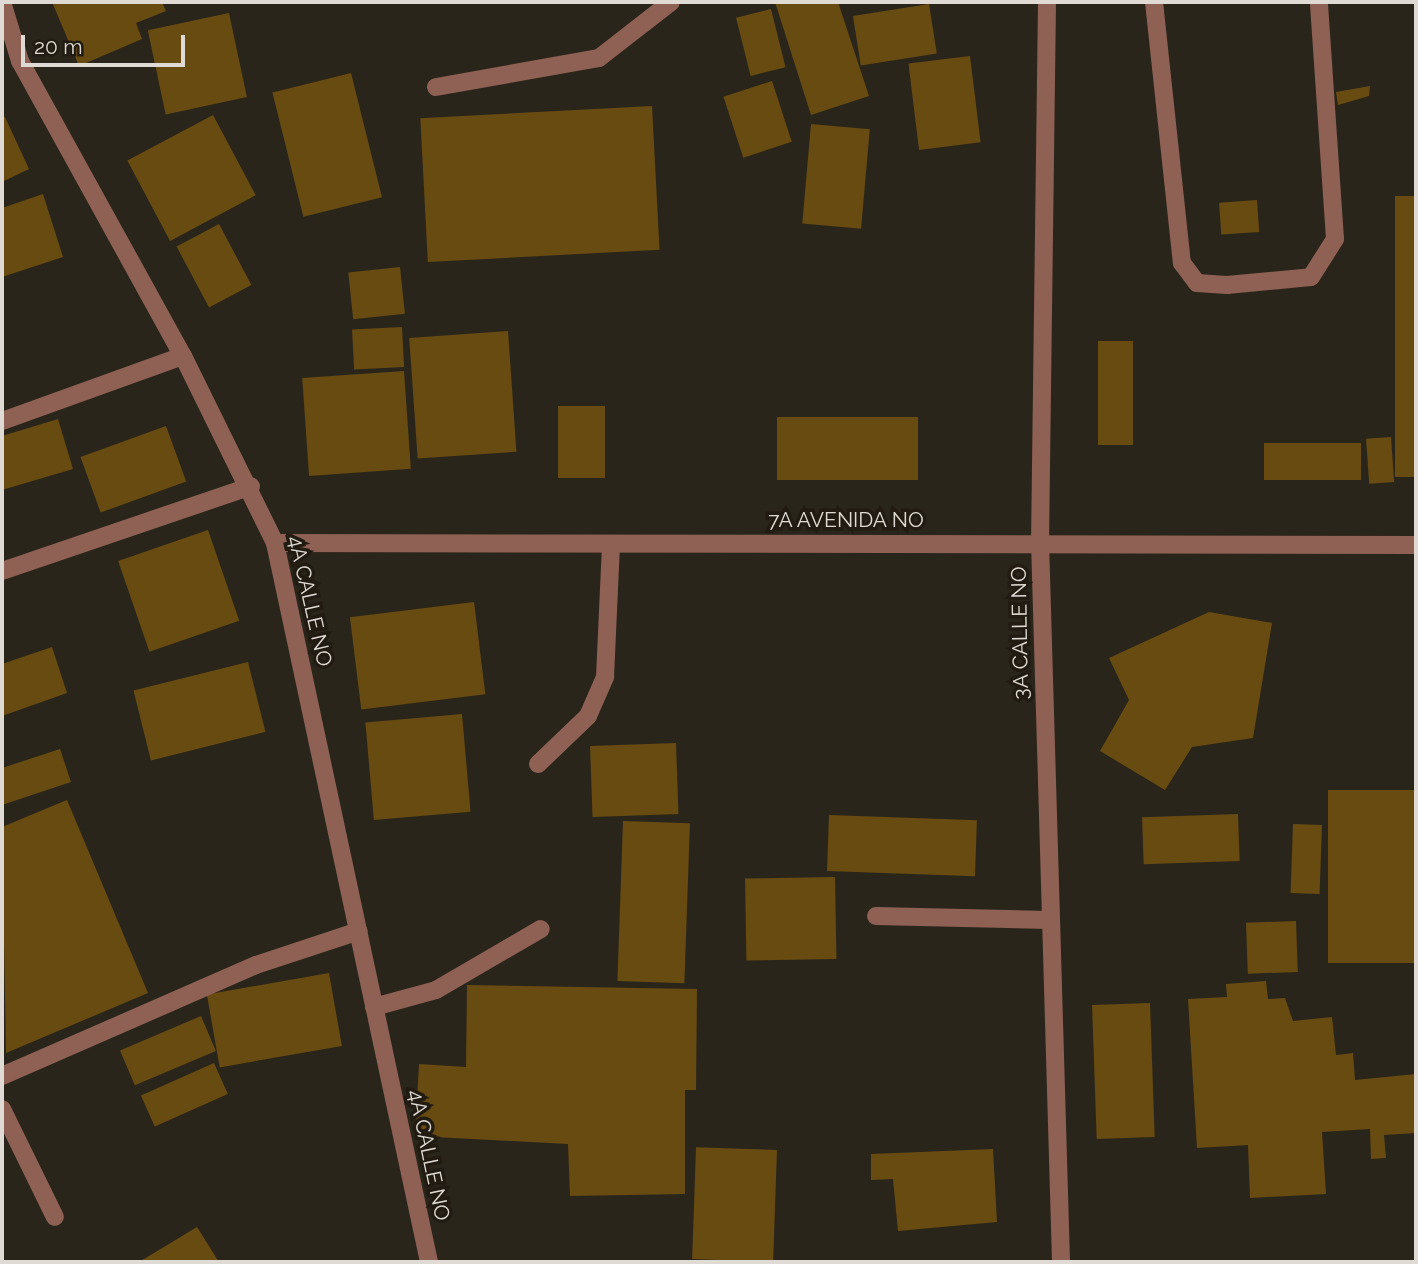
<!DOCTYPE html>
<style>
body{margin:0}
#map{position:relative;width:1418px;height:1264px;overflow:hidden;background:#2a251a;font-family:Raleway,sans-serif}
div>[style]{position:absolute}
.building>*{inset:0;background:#684b11;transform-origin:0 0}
.minor>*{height:18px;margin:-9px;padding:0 9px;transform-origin:9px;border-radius:9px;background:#8f6154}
span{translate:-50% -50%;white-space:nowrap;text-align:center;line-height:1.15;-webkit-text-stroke:7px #211b11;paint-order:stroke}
.street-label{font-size:21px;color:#dfdbd4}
.frame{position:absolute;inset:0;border:4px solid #dfdbd4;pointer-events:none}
.scale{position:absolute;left:21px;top:35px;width:164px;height:32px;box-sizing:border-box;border:4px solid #dfdbd4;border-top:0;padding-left:9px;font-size:21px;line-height:24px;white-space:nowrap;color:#dfdbd4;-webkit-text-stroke:5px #211b11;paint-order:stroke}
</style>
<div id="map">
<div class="building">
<div style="clip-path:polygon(52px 2px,162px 2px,166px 11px,136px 23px,142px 39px,79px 66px)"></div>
<div style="clip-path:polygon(775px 2px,838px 2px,869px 96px,811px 115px)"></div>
<div style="left:929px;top:4px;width:50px;height:77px;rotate:81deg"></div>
<div style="left:771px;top:9px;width:60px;height:36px;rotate:76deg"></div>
<div style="left:229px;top:13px;width:86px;height:83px;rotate:78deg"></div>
<div style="left:970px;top:56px;width:87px;height:62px;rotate:83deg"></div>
<div style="left:351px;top:73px;width:128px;height:81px;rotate:76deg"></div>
<div style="left:772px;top:81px;width:64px;height:51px;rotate:72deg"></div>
<div style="clip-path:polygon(1370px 86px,1369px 96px,1338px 105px,1336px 92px)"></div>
<div style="left:652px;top:106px;width:144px;height:232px;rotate:87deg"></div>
<div style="left:213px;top:115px;width:91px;height:97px;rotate:62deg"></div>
<div style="clip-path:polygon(5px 117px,29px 169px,2px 182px,2px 118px)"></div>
<div style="left:811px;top:124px;width:59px;height:100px;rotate:5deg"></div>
<div style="clip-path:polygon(43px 194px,63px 257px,2px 277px,2px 208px)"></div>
<div style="left:1395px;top:196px;width:21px;height:281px"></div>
<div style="left:1257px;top:200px;width:32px;height:38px;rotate:86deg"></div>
<div style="left:219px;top:224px;width:69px;height:48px;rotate:62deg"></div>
<div style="left:400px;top:267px;width:47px;height:52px;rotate:84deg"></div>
<div style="left:402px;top:327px;width:40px;height:50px;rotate:87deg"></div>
<div style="left:508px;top:331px;width:121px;height:99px;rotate:86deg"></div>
<div style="left:1133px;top:341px;width:104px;height:35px;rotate:90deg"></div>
<div style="left:404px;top:371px;width:98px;height:102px;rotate:86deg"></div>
<div style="left:558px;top:406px;width:47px;height:72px"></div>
<div style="left:918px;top:417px;width:63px;height:141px;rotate:90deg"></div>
<div style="clip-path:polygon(58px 419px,73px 469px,2px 490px,2px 436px)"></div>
<div style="left:166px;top:426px;width:59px;height:91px;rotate:70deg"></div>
<div style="left:1391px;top:437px;width:45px;height:25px;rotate:86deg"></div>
<div style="left:1264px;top:443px;width:97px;height:37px"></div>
<div style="left:208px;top:530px;width:96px;height:95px;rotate:71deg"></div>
<div style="left:474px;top:602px;width:93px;height:125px;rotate:83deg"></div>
<div style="clip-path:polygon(1209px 612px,1272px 623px,1253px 738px,1192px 747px,1165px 790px,1100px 751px,1129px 700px,1109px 658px)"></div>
<div style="clip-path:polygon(52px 647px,67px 693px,2px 716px,2px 664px)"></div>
<div style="left:248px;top:662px;width:72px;height:118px;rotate:76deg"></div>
<div style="left:462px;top:714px;width:98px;height:97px;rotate:85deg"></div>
<div style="left:676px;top:743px;width:71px;height:86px;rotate:88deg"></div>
<div style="clip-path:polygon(60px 749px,71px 782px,2px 805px,2px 768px)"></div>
<div style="left:1416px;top:790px;width:173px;height:88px;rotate:90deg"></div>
<div style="clip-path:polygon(67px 800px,148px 993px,6px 1053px,2px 827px)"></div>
<div style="left:1238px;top:814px;width:47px;height:96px;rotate:88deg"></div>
<div style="left:829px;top:815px;width:148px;height:56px;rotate:2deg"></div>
<div style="left:623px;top:821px;width:67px;height:160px;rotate:2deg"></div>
<div style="left:1293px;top:824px;width:29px;height:69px;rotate:2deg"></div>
<div style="left:835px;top:877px;width:82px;height:90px;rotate:89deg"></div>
<div style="left:1296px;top:921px;width:51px;height:50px;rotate:88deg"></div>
<div style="left:329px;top:973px;width:74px;height:124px;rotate:80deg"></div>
<div style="clip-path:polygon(1266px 981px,1268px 999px,1285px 998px,1293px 1021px,1332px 1017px,1336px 1055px,1353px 1053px,1355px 1080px,1416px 1074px,1416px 1133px,1384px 1135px,1386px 1158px,1371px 1159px,1370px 1129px,1322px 1132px,1326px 1194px,1250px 1198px,1248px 1145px,1197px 1148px,1188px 999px,1227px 997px,1226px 984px)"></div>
<div style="clip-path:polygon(467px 985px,697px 989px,696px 1090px,685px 1090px,685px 1194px,570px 1196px,568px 1144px,415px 1136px,419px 1064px,466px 1067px)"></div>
<div style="left:1150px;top:1003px;width:134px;height:58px;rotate:88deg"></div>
<div style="left:201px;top:1016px;width:38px;height:88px;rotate:67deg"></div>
<div style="left:214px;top:1063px;width:34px;height:80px;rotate:66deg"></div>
<div style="clip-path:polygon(993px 1149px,997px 1222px,898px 1231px,893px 1179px,871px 1180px,871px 1154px)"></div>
<div style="left:777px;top:1150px;width:112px;height:81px;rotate:92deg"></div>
<div style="clip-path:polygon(197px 1227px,219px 1262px,139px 1262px)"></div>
</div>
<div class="minor">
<div style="left:2px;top:2px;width:62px;rotate:73deg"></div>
<div style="left:20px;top:61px;width:337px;rotate:61.1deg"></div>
<div style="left:183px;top:356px;width:208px;rotate:63.8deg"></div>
<div style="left:275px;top:543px;width:735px;rotate:77.91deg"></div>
<div style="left:1047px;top:2px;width:539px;rotate:90.74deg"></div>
<div style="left:1040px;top:541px;width:721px;rotate:88.33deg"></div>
<div style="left:1154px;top:2px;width:262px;rotate:83.9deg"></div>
<div style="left:1182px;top:263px;width:25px;rotate:53deg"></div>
<div style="left:1197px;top:283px;width:30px;rotate:4deg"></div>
<div style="left:1227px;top:285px;width:84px;rotate:-5.4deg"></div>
<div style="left:1311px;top:277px;width:45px;rotate:-57.7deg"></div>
<div style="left:1335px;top:239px;width:238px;rotate:-93.9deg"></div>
<div style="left:436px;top:87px;width:166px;rotate:-10.1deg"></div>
<div style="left:599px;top:58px;width:91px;rotate:-37.9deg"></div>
<div style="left:2px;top:421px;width:192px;rotate:-19.8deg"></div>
<div style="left:275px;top:543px;width:1141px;rotate:0.1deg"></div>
<div style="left:2px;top:571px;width:263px;rotate:-18.8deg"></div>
<div style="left:538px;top:764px;width:69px;rotate:-43.8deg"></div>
<div style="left:588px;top:716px;width:43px;rotate:-66.4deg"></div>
<div style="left:605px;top:677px;width:133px;rotate:-87.4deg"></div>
<div style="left:876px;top:916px;width:173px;rotate:1.3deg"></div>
<div style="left:374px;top:1007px;width:64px;rotate:-15.3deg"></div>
<div style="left:436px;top:990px;width:121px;rotate:-30.2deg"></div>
<div style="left:2px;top:1076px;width:277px;rotate:-23.6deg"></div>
<div style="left:256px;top:965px;width:108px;rotate:-18.3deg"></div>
<div style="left:2px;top:1109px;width:120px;rotate:63.9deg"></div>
</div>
<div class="street-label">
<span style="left:846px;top:520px">7A AVENIDA NO</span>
<span style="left:310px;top:601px;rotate:77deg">4A CALLE NO</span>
<span style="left:1020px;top:633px;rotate:-91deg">3A CALLE NO</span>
<span style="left:429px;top:1155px;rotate:78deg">4A CALLE NO</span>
</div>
<div class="frame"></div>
<div class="scale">20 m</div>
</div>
